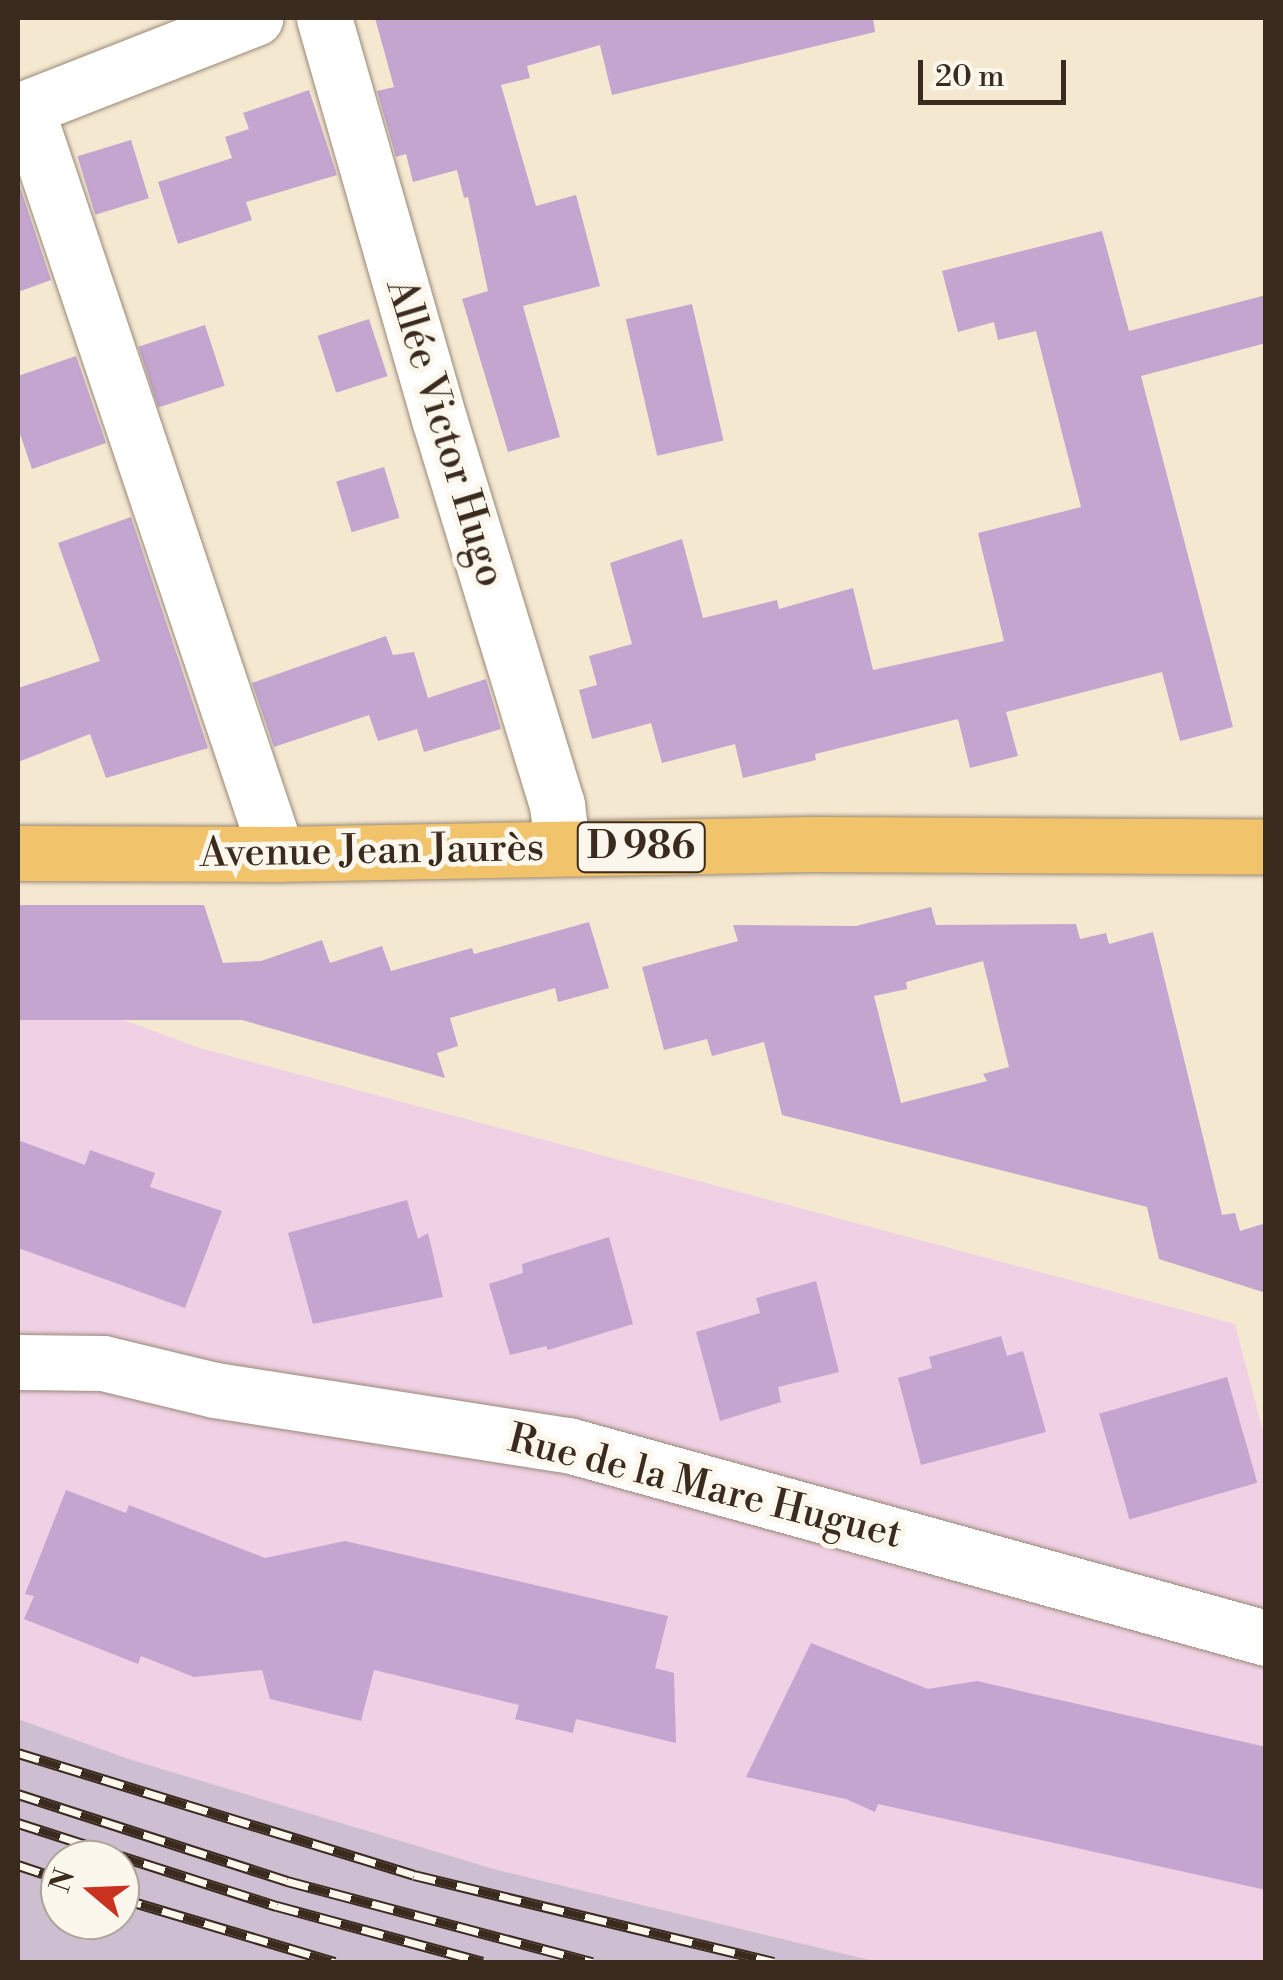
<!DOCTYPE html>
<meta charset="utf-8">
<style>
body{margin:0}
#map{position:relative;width:1283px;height:1980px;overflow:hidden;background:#f5e8d1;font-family:"Libre Bodoni",serif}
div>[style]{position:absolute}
.built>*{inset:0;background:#f0d0e4}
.industrial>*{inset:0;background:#cebed1}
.building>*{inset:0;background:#c3a5d0;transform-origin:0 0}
.roads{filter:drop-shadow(0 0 2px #988978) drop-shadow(0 0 2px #988978)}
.minor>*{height:55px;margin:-27.5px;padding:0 27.5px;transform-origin:27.5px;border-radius:27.5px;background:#fff}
.major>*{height:55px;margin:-27.5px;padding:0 27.5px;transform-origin:27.5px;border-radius:27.5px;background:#f1c36a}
.rail>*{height:11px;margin-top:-5.5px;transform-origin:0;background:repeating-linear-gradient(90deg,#fbf7ec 0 22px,#3b2a1e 0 44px);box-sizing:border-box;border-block:2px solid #3b2a1e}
span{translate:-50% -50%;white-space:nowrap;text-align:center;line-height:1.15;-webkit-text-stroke:10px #fbf7ec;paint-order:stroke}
.shield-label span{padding:2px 8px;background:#fbf7ec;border:2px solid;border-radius:8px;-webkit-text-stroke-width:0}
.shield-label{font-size:38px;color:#3b2a1e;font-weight:700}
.street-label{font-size:40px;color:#3b2a1e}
.frame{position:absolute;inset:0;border:20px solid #3b2a1e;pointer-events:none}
.north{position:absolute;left:40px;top:1840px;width:100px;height:100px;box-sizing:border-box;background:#fbf7ec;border:2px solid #aea59a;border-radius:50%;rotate:289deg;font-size:28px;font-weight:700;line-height:40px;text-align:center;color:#3b2a1e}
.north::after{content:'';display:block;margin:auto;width:35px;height:45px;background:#c8321e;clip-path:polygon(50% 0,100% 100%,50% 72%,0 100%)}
.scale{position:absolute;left:918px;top:60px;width:148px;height:45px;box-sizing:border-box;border:5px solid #3b2a1e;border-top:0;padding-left:12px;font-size:30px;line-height:35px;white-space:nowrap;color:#3b2a1e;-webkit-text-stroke:8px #fbf7ec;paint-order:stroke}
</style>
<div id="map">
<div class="built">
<div style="clip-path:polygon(18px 982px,203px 1049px,1235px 1324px,1265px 1439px,1265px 1962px,878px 1962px,494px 1869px,129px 1759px,18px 1719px)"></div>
</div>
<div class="industrial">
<div style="clip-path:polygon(evenodd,18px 1719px,129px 1759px,494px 1869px,878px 1962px,18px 1962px,18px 1719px,60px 1860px,120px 1860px,120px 1920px,60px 1920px,60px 1860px)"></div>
</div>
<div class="building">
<div style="clip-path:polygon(375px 18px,873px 18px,875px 32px,612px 95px,600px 45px,527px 66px,530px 78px,501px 85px,536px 206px,576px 195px,600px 286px,523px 306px,560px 437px,508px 452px,462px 299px,488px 291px,468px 197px,464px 198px,457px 170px,413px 182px,406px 154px,396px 157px,377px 91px,394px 87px)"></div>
<div style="clip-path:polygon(309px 90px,337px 175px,246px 202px,252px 220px,178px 244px,158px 182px,232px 158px,225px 137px,249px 129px,243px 113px)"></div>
<div style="left:131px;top:140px;width:61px;height:56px;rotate:73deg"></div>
<div style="clip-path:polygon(18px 181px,51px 280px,18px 292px)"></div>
<div style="clip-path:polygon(1102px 231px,1129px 331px,1266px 295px,1266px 343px,1141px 376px,1233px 727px,1180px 741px,1162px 672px,1006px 712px,1018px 756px,970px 768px,958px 719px,815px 754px,816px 760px,743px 778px,735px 744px,662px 763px,651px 723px,592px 739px,579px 690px,597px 685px,589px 656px,632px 644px,610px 563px,682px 539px,703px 618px,777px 600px,779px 609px,853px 588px,873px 670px,1004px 641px,978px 533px,1081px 507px,1036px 331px,998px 340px,994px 322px,958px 332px,942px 271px)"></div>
<div style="left:692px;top:304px;width:140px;height:68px;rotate:77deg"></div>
<div style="left:369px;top:319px;width:60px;height:54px;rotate:72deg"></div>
<div style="left:205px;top:325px;width:64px;height:70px;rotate:72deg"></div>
<div style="clip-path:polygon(76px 356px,106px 443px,32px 469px,18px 428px,18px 376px)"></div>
<div style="left:384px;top:467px;width:53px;height:50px;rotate:73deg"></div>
<div style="clip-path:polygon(131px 517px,208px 748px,106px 778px,90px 734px,18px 762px,18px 688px,100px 661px,58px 543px)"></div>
<div style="clip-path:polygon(386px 636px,393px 655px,414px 652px,428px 698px,486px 679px,501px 729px,424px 752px,417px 729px,378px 741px,369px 715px,274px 747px,252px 683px)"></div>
<div style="clip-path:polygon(18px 905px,204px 905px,223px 963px,261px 961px,322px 940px,330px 963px,382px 946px,391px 971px,472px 948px,474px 954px,589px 922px,609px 988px,558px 1002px,555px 988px,450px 1018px,458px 1046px,437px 1053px,445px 1078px,242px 1020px,18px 1020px)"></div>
<div style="clip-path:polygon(evenodd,931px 907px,936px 925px,1076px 924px,1080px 939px,1106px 933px,1109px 944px,1153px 932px,1222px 1215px,1235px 1213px,1240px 1231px,1266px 1223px,1266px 1293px,1159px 1259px,1147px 1207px,782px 1115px,764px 1042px,712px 1056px,707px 1039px,664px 1050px,642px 967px,738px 941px,733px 925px,856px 926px,931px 907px,983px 961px,1009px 1067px,983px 1074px,987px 1081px,901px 1103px,874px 996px,907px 989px,906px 982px,983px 961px)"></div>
<div style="clip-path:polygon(18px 1140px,85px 1165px,90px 1150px,155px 1173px,150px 1187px,222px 1211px,185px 1308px,18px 1248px)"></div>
<div style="clip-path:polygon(407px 1200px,418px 1239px,428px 1233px,443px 1297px,313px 1324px,288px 1233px)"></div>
<div style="clip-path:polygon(609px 1237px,633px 1324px,548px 1350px,546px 1346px,510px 1355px,489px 1284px,523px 1273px,522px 1264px)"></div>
<div style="clip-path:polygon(816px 1281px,839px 1372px,778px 1387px,781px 1402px,720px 1421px,696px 1332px,760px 1313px,756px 1298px)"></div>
<div style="clip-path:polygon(1001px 1336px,1007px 1356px,1023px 1351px,1046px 1432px,921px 1465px,898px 1378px,932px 1368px,929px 1357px)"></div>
<div style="left:1227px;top:1377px;width:110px;height:133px;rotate:74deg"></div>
<div style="clip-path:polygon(66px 1490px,126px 1513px,129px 1505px,265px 1558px,345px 1541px,668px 1616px,655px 1668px,674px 1673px,676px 1743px,576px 1719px,573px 1733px,515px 1719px,519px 1705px,374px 1670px,361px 1721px,270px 1699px,262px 1670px,194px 1677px,141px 1656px,138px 1664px,24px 1619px,34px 1596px,25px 1594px)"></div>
<div style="clip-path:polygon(811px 1643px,928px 1689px,977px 1681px,1266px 1747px,1266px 1890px,878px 1804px,875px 1812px,846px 1799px,746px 1777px)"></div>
</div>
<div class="roads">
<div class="minor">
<div style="left:324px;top:18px;width:417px;rotate:74deg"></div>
<div style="left:439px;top:419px;width:403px;rotate:73deg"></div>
<div style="left:557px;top:804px;width:44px;rotate:83.5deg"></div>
<div style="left:26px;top:108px;width:787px;rotate:71.4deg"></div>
<div style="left:18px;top:111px;width:255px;rotate:-21.4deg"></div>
<div style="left:18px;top:1362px;width:85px;rotate:0.7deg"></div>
<div style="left:103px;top:1363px;width:115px;rotate:13.6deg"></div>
<div style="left:215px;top:1390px;width:357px;rotate:8.9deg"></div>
<div style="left:568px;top:1445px;width:724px;rotate:15.46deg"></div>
</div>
<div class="major">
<div style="left:18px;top:853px;width:259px;rotate:0.2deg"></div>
<div style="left:277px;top:854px;width:534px;rotate:-1.07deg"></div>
<div style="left:811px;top:844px;width:455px;rotate:0.3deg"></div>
</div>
</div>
<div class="rail">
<div style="left:18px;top:1753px;width:414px;rotate:17.1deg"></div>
<div style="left:414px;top:1875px;width:370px;rotate:13.6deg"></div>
<div style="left:18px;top:1794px;width:283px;rotate:17.9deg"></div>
<div style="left:287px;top:1881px;width:316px;rotate:14.9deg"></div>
<div style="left:18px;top:1823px;width:272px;rotate:17.8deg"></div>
<div style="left:277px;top:1906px;width:213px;rotate:15.2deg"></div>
<div style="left:18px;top:1865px;width:44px;rotate:18.4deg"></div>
<div style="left:120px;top:1898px;width:224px;rotate:16.6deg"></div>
</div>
<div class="shield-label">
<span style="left:641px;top:847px">D 986</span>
</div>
<div class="street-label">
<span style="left:445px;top:433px;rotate:73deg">Allée Victor Hugo</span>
<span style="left:372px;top:851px;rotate:-1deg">Avenue Jean Jaurès</span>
<span style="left:705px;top:1487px;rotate:14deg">Rue de la Mare Huguet</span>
</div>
<div class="frame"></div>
<div class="north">N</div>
<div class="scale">20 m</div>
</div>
